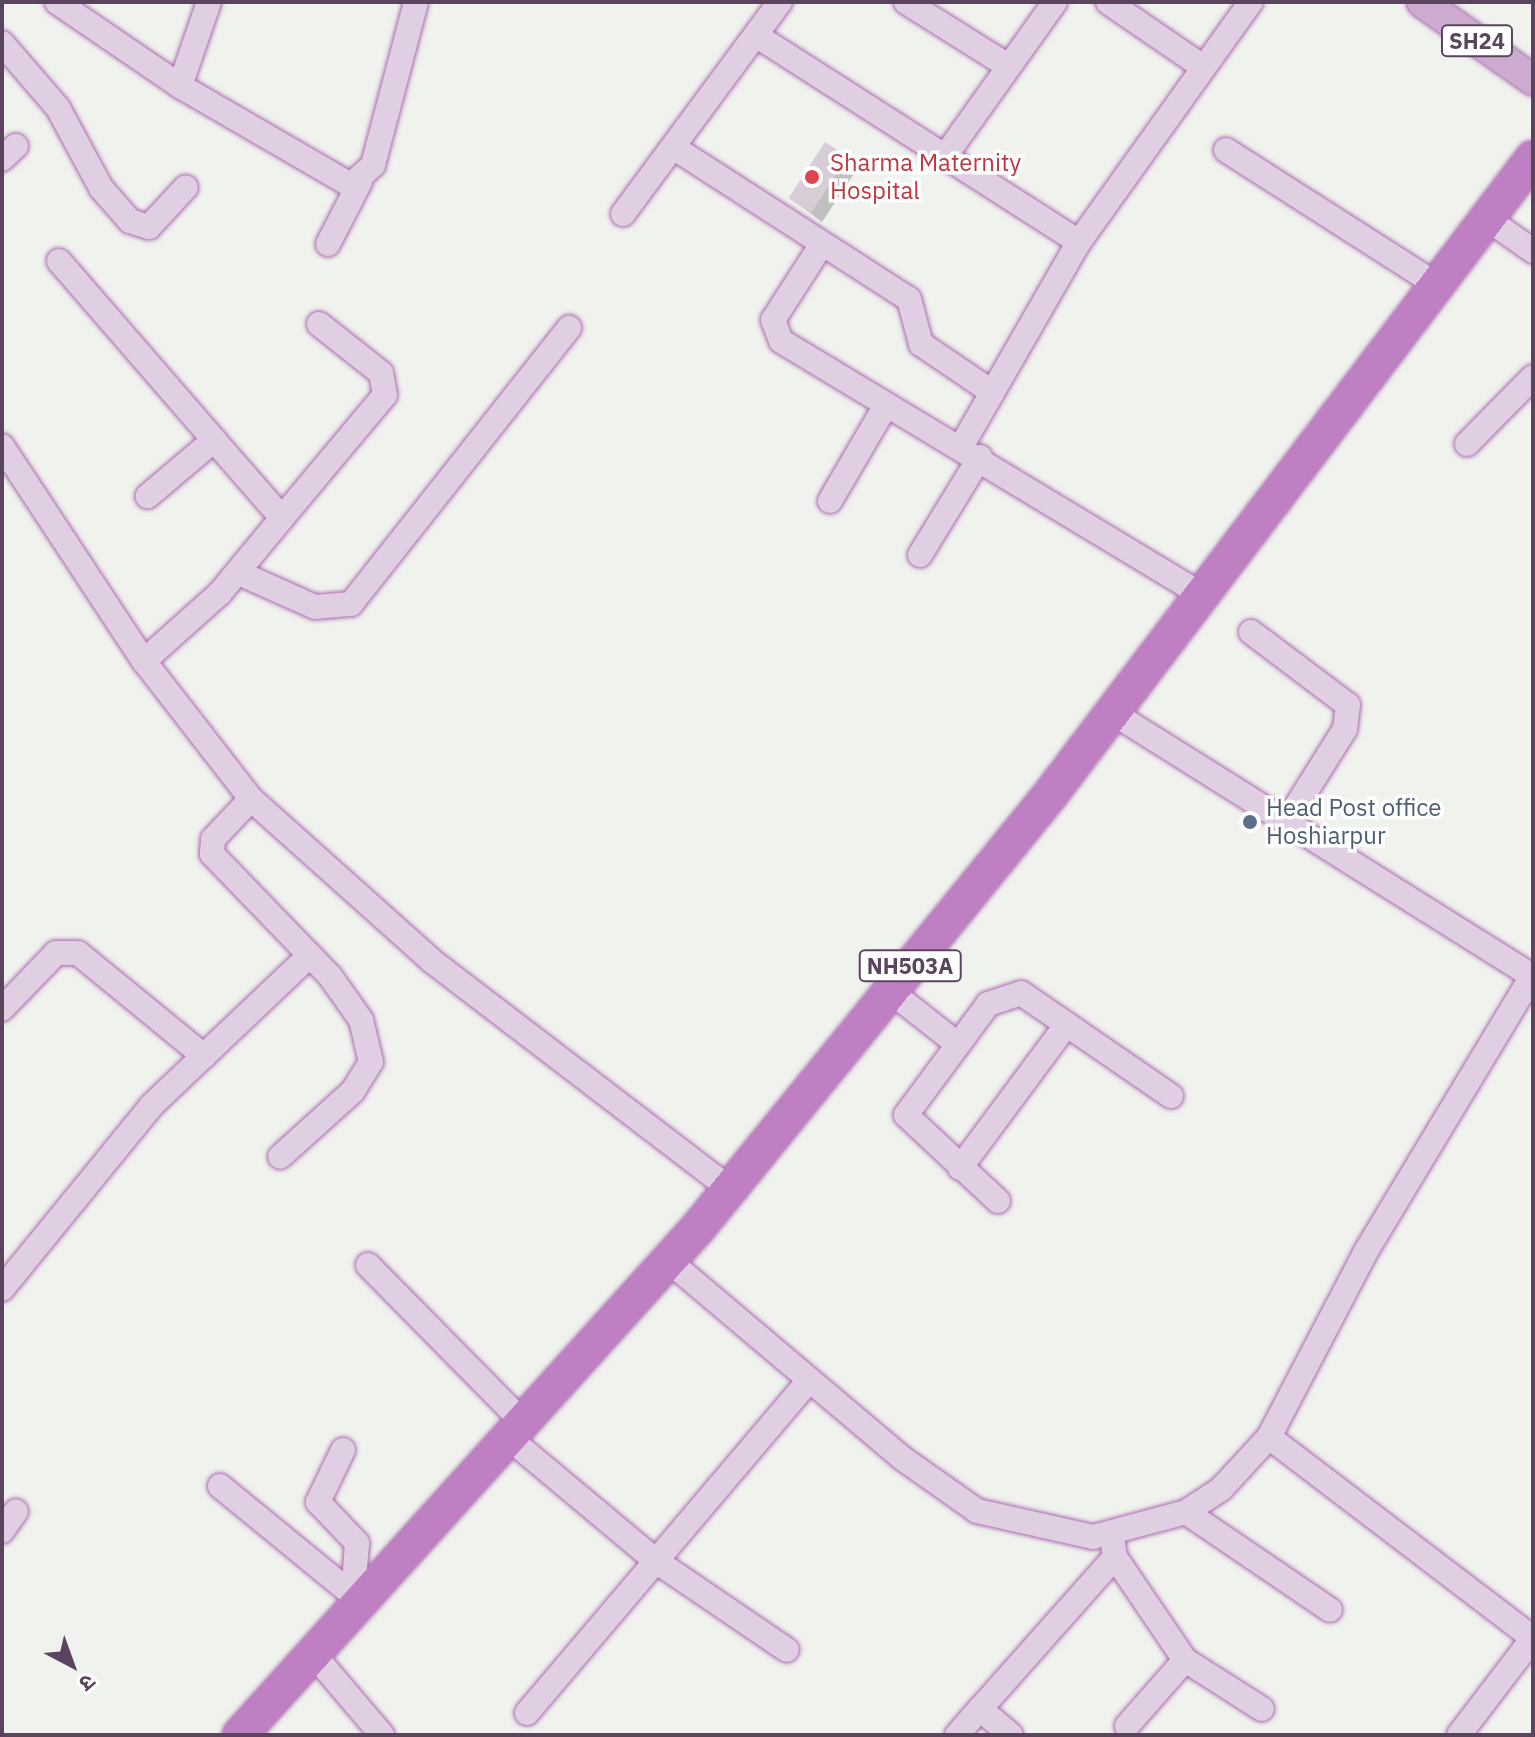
<!DOCTYPE html>
<meta charset="utf-8">
<style>
body{margin:0}
#map{position:relative;width:1535px;height:1737px;overflow:hidden;background:#f0f2ee;font-family:"IBM Plex Sans","Noto Sans Devanagari",sans-serif}
div>[style]{position:absolute}
.shadow>*{inset:0;background:#0003}
.building>*{inset:0;background:#d6cdd7;transform-origin:0 0}
.roads{filter:drop-shadow(0 0 2px #aa6caf) drop-shadow(0 0 2px #aa6caf)}
.minor>*{height:24px;margin:-12px;padding:0 12px;transform-origin:12px;border-radius:12px;background:#e0cee2}
.major>*{height:30px;margin:-15px;padding:0 15px;transform-origin:15px;border-radius:15px;background:#cdabd1}
.highway>*{height:34px;margin:-17px;padding:0 17px;transform-origin:17px;border-radius:17px;background:#be80c3}
.dots>*{width:22px;height:22px;translate:-50% -50%;box-sizing:border-box;border:4px solid #fff;border-radius:50%}
span{translate:-50% -50%;white-space:nowrap;text-align:center;line-height:1.15;-webkit-text-stroke:7px #fff;paint-order:stroke}
.shield-label span{padding:2px 6px;background:#fff;border:2px solid;border-radius:6px;-webkit-text-stroke-width:0}
.shield-label{font-size:22px;color:#5b445e;font-weight:700}
.health-label{font-size:24px;color:#be3a42}
.left{translate:0 -50%;text-align:left}
.service-label{font-size:24px;color:#4e5e75}
.frame{position:absolute;inset:0;border:4px solid #5b445e;pointer-events:none}
.north{position:absolute;left:32px;top:1625px;width:80px;height:80px;-webkit-text-stroke:6px #fff;paint-order:stroke;rotate:139deg;font-size:22px;font-weight:700;line-height:32px;text-align:center;color:#5b445e}
.north::after{content:'';display:block;margin:auto;width:28px;height:36px;background:#5b445e;clip-path:polygon(50% 0,100% 100%,50% 72%,0 100%)}
</style>
<div id="map">
<div class="shadow">
<div style="clip-path:polygon(846px 158px,857px 169px,822px 222px,790px 198px)"></div>
</div>
<div class="building">
<div style="left:825px;top:142px;width:27px;height:67px;rotate:33deg"></div>
</div>
<div class="roads">
<div class="minor">
<div style="left:57px;top:2px;width:149px;rotate:34.3deg"></div>
<div style="left:180px;top:86px;width:198px;rotate:30.1deg"></div>
<div style="left:351px;top:185px;width:30px;rotate:-42deg"></div>
<div style="left:373px;top:165px;width:169px;rotate:-75.2deg"></div>
<div style="left:906px;top:2px;width:120px;rotate:32.1deg"></div>
<div style="left:1108px;top:2px;width:112px;rotate:34.4deg"></div>
<div style="left:757px;top:36px;width:382px;rotate:32.6deg"></div>
<div style="left:2px;top:43px;width:86px;rotate:49.3deg"></div>
<div style="left:58px;top:108px;width:91px;rotate:61.7deg"></div>
<div style="left:101px;top:188px;width:44px;rotate:48.7deg"></div>
<div style="left:130px;top:221px;width:20px;rotate:18deg"></div>
<div style="left:149px;top:227px;width:54px;rotate:-47.2deg"></div>
<div style="left:180px;top:86px;width:89px;rotate:-71deg"></div>
<div style="left:676px;top:149px;width:277px;rotate:32.8deg"></div>
<div style="left:909px;top:299px;width:47px;rotate:75.1deg"></div>
<div style="left:921px;top:344px;width:86px;rotate:34.1deg"></div>
<div style="left:1226px;top:150px;width:250px;rotate:32.6deg"></div>
<div style="left:948px;top:152px;width:184px;rotate:-54.5deg"></div>
<div style="left:2px;top:159px;width:19px;rotate:-43deg"></div>
<div style="left:623px;top:214px;width:264px;rotate:-53.5deg"></div>
<div style="left:1489px;top:220px;width:54px;rotate:35.2deg"></div>
<div style="left:328px;top:244px;width:70px;rotate:-62.7deg"></div>
<div style="left:822px;top:244px;width:90px;rotate:122.8deg"></div>
<div style="left:773px;top:320px;width:22px;rotate:69deg"></div>
<div style="left:781px;top:341px;width:489px;rotate:31.1deg"></div>
<div style="left:59px;top:261px;width:237px;rotate:49.1deg"></div>
<div style="left:1467px;top:444px;width:94px;rotate:-45.4deg"></div>
<div style="left:2px;top:446px;width:258px;rotate:56.6deg"></div>
<div style="left:144px;top:661px;width:175px;rotate:52.2deg"></div>
<div style="left:251px;top:799px;width:243px;rotate:41.8deg"></div>
<div style="left:432px;top:961px;width:374px;rotate:37.4deg"></div>
<div style="left:961px;top:447px;width:237px;rotate:-60.1deg"></div>
<div style="left:1079px;top:242px;width:295px;rotate:-54.4deg"></div>
<div style="left:830px;top:501px;width:109px;rotate:-59.7deg"></div>
<div style="left:282px;top:518px;width:160px;rotate:-50.1deg"></div>
<div style="left:385px;top:395px;width:22px;rotate:-100deg"></div>
<div style="left:381px;top:373px;width:79px;rotate:-141.7deg"></div>
<div style="left:920px;top:555px;width:115px;rotate:-58.5deg"></div>
<div style="left:239px;top:573px;width:83px;rotate:24.1deg"></div>
<div style="left:315px;top:607px;width:36px;rotate:-5deg"></div>
<div style="left:351px;top:604px;width:352px;rotate:-51.7deg"></div>
<div style="left:1251px;top:632px;width:121px;rotate:37deg"></div>
<div style="left:1348px;top:705px;width:24px;rotate:97deg"></div>
<div style="left:1345px;top:729px;width:105px;rotate:122.2deg"></div>
<div style="left:144px;top:661px;width:102px;rotate:-41.8deg"></div>
<div style="left:220px;top:593px;width:97px;rotate:-50.4deg"></div>
<div style="left:282px;top:518px;width:103px;rotate:-131.1deg"></div>
<div style="left:214px;top:440px;width:87px;rotate:139.7deg"></div>
<div style="left:1113px;top:713px;width:496px;rotate:32.1deg"></div>
<div style="left:251px;top:799px;width:55px;rotate:133.5deg"></div>
<div style="left:213px;top:839px;width:15px;rotate:94deg"></div>
<div style="left:212px;top:854px;width:170px;rotate:46deg"></div>
<div style="left:330px;top:976px;width:54px;rotate:54.8deg"></div>
<div style="left:361px;top:1020px;width:43px;rotate:76.6deg"></div>
<div style="left:371px;top:1062px;width:34px;rotate:122deg"></div>
<div style="left:353px;top:1091px;width:98px;rotate:137.9deg"></div>
<div style="left:890px;top:991px;width:84px;rotate:38.2deg"></div>
<div style="left:2px;top:1009px;width:78px;rotate:-46deg"></div>
<div style="left:56px;top:953px;width:22px"></div>
<div style="left:78px;top:953px;width:163px;rotate:39.3deg"></div>
<div style="left:960px;top:1168px;width:179px;rotate:-53.4deg"></div>
<div style="left:998px;top:1201px;width:126px;rotate:-136.9deg"></div>
<div style="left:906px;top:1115px;width:138px;rotate:-53.5deg"></div>
<div style="left:988px;top:1004px;width:35px;rotate:-18deg"></div>
<div style="left:1021px;top:993px;width:182px;rotate:34.5deg"></div>
<div style="left:669px;top:1261px;width:305px;rotate:40.2deg"></div>
<div style="left:902px;top:1458px;width:92px;rotate:35.2deg"></div>
<div style="left:977px;top:1511px;width:119px;rotate:12.6deg"></div>
<div style="left:1093px;top:1537px;width:96px;rotate:-15deg"></div>
<div style="left:1186px;top:1512px;width:42px;rotate:-33.3deg"></div>
<div style="left:1221px;top:1489px;width:71px;rotate:-47.3deg"></div>
<div style="left:1269px;top:1437px;width:208px;rotate:-62.4deg"></div>
<div style="left:1365px;top:1253px;width:323px;rotate:-58.9deg"></div>
<div style="left:368px;top:1265px;width:223px;rotate:45.4deg"></div>
<div style="left:2px;top:1289px;width:236px;rotate:-50.8deg"></div>
<div style="left:151px;top:1106px;width:219px;rotate:-43.5deg"></div>
<div style="left:1269px;top:1437px;width:332px;rotate:37.3deg"></div>
<div style="left:510px;top:1439px;width:190px;rotate:39.9deg"></div>
<div style="left:656px;top:1561px;width:158px;rotate:34.2deg"></div>
<div style="left:343px;top:1450px;width:58px;rotate:115.7deg"></div>
<div style="left:318px;top:1502px;width:57px;rotate:46.4deg"></div>
<div style="left:357px;top:1543px;width:52px;rotate:94.4deg"></div>
<div style="left:220px;top:1486px;width:185px;rotate:39.3deg"></div>
<div style="left:1186px;top:1512px;width:174px;rotate:34.2deg"></div>
<div style="left:2px;top:1531px;width:24px;rotate:-55deg"></div>
<div style="left:1112px;top:1536px;width:21px;rotate:82deg"></div>
<div style="left:1115px;top:1557px;width:125px;rotate:55.8deg"></div>
<div style="left:1185px;top:1660px;width:91px;rotate:32.5deg"></div>
<div style="left:315px;top:1656px;width:104px;rotate:49.7deg"></div>
<div style="left:980px;top:1709px;width:203px;rotate:-48.4deg"></div>
<div style="left:527px;top:1713px;width:436px;rotate:-49.7deg"></div>
<div style="left:1127px;top:1726px;width:88px;rotate:-48.7deg"></div>
<div style="left:957px;top:1735px;width:35px;rotate:-49deg"></div>
<div style="left:980px;top:1709px;width:40px;rotate:40deg"></div>
<div style="left:1459px;top:1735px;width:122px;rotate:-52.7deg"></div>
</div>
<div class="major">
<div style="left:1422px;top:2px;width:136px;rotate:35.1deg"></div>
</div>
<div class="highway">
<div style="left:240px;top:1735px;width:683px;rotate:-47.91deg"></div>
<div style="left:698px;top:1228px;width:558px;rotate:-50.89deg"></div>
<div style="left:1050px;top:795px;width:799px;rotate:-52.83deg"></div>
</div>
</div>
<div class="dots">
<div style="left:812px;top:177px;background:#e0444e"></div>
<div style="left:1250px;top:822px;background:#5c6f8a"></div>
</div>
<div class="shield-label">
<span style="left:1477px;top:41px">SH24</span>
<span style="left:910px;top:966px">NH503A</span>
</div>
<div class="health-label">
<span class="left" style="left:830px;top:177px">Sharma Maternity<br>Hospital</span>
</div>
<div class="service-label">
<span class="left" style="left:1266px;top:822px">Head Post office<br>Hoshiarpur</span>
</div>
<div class="frame"></div>
<div class="north">उ</div>
</div>
